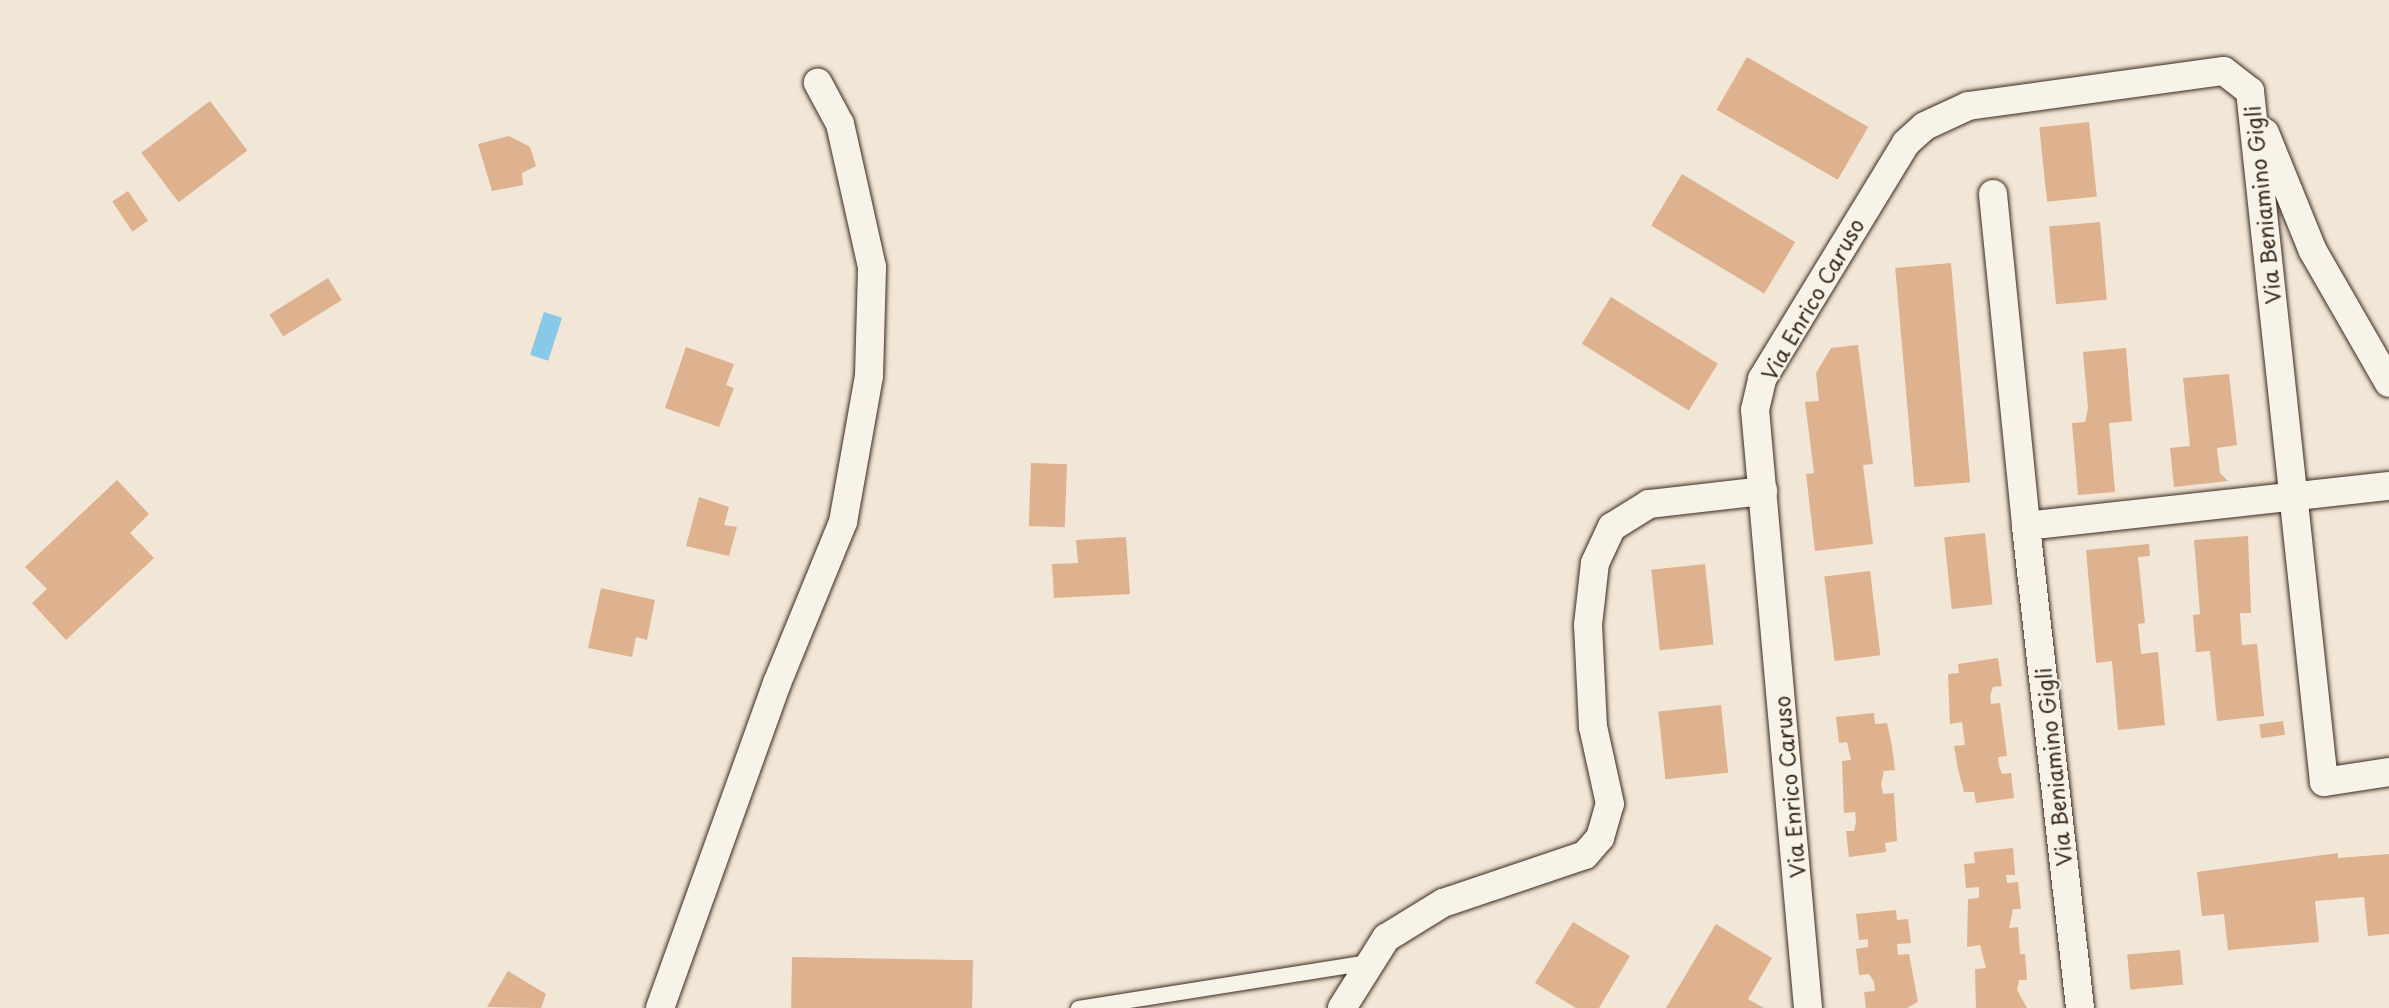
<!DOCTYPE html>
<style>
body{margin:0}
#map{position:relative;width:2389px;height:1008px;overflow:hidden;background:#f2e6d6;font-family:"Playpen Sans",sans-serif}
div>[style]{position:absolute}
.water>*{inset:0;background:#87cae8;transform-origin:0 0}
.building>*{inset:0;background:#deb18f;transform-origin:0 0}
.roads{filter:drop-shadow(0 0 2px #3b2a1e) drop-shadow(0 0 2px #3b2a1e)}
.service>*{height:15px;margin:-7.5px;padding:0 7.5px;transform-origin:7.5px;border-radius:7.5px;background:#f7f3e8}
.minor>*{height:28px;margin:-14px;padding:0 14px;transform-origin:14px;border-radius:14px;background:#f7f3e8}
span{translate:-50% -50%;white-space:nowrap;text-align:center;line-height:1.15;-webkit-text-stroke:4.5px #f7f3e8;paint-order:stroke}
.street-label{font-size:21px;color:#3b2a1e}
</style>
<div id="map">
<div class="water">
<div style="left:544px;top:312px;width:19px;height:45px;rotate:18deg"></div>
</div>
<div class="building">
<div style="left:1747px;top:57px;width:140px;height:61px;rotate:30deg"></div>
<div style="left:210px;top:101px;width:62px;height:86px;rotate:53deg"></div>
<div style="left:2089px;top:122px;width:75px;height:50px;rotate:84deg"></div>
<div style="clip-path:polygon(509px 136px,530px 147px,536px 166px,522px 173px,523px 185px,492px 191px,478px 144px)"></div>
<div style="left:1682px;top:174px;width:132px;height:60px;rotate:31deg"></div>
<div style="left:128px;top:191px;width:36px;height:19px;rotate:56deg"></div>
<div style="left:2100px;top:222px;width:78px;height:51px;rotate:85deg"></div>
<div style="left:1951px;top:263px;width:220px;height:56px;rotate:85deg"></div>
<div style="left:328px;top:278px;width:26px;height:69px;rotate:58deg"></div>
<div style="left:1611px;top:297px;width:126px;height:55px;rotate:32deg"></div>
<div style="clip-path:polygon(1858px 345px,1873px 464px,1863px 465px,1873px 544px,1815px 551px,1806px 474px,1814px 473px,1805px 402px,1819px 401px,1816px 373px,1831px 348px)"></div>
<div style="clip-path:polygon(686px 347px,734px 364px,726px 385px,734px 388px,719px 427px,665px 408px)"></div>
<div style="clip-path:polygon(2126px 348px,2132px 421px,2109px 423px,2115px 492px,2078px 495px,2072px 423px,2085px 422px,2088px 408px,2083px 352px)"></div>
<div style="clip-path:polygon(2229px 374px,2237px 445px,2217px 448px,2220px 473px,2228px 481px,2174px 487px,2170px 448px,2190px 446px,2183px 378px)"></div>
<div style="left:1031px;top:463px;width:36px;height:63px;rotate:2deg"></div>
<div style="clip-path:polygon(117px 480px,149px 514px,130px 533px,154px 558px,66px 640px,32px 603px,47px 589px,25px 567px)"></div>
<div style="clip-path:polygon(699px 497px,729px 507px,724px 525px,737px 527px,729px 556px,686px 546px)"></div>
<div style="left:1985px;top:533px;width:72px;height:41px;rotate:84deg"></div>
<div style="clip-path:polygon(2248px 536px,2251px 613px,2240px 613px,2242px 645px,2257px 644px,2264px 716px,2217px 721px,2210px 651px,2196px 652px,2193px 615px,2200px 614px,2194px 540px)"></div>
<div style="clip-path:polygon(1126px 537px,1130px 594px,1054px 598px,1052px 564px,1078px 563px,1076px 540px)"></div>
<div style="clip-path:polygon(2149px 544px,2150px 556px,2138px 557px,2145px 623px,2138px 624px,2141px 654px,2158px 652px,2165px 725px,2118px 730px,2112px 661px,2096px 663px,2086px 550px)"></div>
<div style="left:1705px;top:564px;width:81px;height:54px;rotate:84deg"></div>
<div style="left:1870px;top:571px;width:85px;height:46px;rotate:83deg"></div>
<div style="clip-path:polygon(601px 588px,655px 600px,647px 640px,636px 637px,632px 657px,588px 648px)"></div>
<div style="clip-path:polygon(1998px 658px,2002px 686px,1993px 687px,1990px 696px,1991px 704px,2000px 703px,2007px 756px,1998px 757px,1999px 766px,2002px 774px,2011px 773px,2014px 798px,1976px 803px,1974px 792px,1964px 792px,1958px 769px,1954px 746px,1965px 745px,1962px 722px,1950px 724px,1948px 674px,1959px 673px,1958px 664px)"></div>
<div style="left:1721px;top:705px;width:68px;height:63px;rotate:84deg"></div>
<div style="clip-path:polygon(1874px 713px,1875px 724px,1887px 723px,1892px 746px,1895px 770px,1884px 771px,1881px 784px,1883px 794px,1894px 793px,1897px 841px,1885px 843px,1886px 852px,1849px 857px,1846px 831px,1854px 831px,1856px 822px,1855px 812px,1844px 813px,1842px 761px,1851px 760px,1847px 742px,1839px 743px,1836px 717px)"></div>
<div style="left:2283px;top:721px;width:14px;height:24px;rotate:82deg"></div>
<div style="clip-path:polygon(2013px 848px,2015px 875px,2006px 875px,2007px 883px,2018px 882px,2021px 909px,2013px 909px,2009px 928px,2018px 927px,2020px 954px,2025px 954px,2027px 980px,2019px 980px,2017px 990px,2027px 1008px,1976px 1008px,1975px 969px,1986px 968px,1980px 945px,1967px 947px,1968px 899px,1979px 898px,1979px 887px,1966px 888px,1964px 864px,1975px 863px,1974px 852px)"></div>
<div style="clip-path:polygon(2338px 853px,2338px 858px,2389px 854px,2389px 934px,2368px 936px,2364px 897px,2315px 901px,2319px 942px,2228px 950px,2224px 914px,2202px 916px,2197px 872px)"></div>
<div style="clip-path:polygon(1896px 910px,1897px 920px,1908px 919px,1911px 943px,1897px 944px,1898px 955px,1909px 954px,1918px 1002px,1907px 1008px,1866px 1008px,1864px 992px,1875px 991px,1874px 982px,1869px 974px,1859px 975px,1856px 949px,1868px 947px,1868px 939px,1859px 940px,1856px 914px)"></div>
<div style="clip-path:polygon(1573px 922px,1630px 956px,1599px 1008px,1576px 1008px,1535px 983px)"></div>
<div style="clip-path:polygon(1716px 924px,1772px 958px,1748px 999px,1764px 1008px,1666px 1008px)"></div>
<div style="left:2180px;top:950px;width:35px;height:53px;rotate:85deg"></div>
<div style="left:792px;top:957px;width:181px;height:51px;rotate:1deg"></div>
<div style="clip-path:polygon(508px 971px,546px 994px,541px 1008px,487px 1007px)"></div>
</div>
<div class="roads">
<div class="service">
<div style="left:1078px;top:1008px;width:294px;rotate:-9deg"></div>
</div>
<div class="minor">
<div style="left:2250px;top:91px;width:695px;rotate:83.89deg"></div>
<div style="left:2324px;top:782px;width:66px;rotate:-8.7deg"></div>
<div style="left:2265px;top:133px;width:127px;rotate:67.9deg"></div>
<div style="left:2313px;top:251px;width:152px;rotate:60.1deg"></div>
<div style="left:1993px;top:194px;width:334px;rotate:84.3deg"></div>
<div style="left:660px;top:1008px;width:345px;rotate:-70.2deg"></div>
<div style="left:777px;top:683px;width:174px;rotate:-67.7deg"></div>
<div style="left:843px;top:522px;width:148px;rotate:-79.9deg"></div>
<div style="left:869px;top:376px;width:109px;rotate:-88.4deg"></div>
<div style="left:872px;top:267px;width:147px;rotate:-102.6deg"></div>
<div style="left:840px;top:124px;width:47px;rotate:-118.2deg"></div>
<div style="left:1342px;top:1008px;width:83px;rotate:-57.8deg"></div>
<div style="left:1386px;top:938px;width:67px;rotate:-31.6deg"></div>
<div style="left:1443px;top:903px;width:150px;rotate:-18.7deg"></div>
<div style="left:1585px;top:855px;width:23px;rotate:-49deg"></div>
<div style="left:1600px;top:838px;width:35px;rotate:-74deg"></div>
<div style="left:1610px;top:804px;width:79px;rotate:-102.4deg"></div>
<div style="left:1593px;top:727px;width:102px;rotate:-92.8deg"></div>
<div style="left:1588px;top:625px;width:62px;rotate:-83.6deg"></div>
<div style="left:1595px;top:563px;width:40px;rotate:-65deg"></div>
<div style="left:1612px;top:527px;width:44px;rotate:-31.9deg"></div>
<div style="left:1649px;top:504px;width:115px;rotate:-6.5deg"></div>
<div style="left:1808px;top:1008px;width:600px;rotate:-95.06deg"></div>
<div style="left:1755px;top:410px;width:32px;rotate:-77deg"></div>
<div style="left:1762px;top:379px;width:276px;rotate:-58.6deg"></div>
<div style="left:1906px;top:143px;width:25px;rotate:-42deg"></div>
<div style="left:1925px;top:126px;width:47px;rotate:-24.9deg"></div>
<div style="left:1968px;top:106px;width:258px;rotate:-7.8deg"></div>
<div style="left:2224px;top:71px;width:33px;rotate:38deg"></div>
<div style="left:2080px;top:1008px;width:485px;rotate:-96.4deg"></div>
<div style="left:2026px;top:526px;width:365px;rotate:-6.3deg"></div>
</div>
</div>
<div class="street-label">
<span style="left:2262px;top:205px;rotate:-96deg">Via Beniamino Gigli</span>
<span style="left:1812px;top:299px;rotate:-60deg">Via Enrico Caruso</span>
<span style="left:2053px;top:767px;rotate:-96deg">Via Beniamino Gigli</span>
<span style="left:1789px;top:787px;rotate:-95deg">Via Enrico Caruso</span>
</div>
</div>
